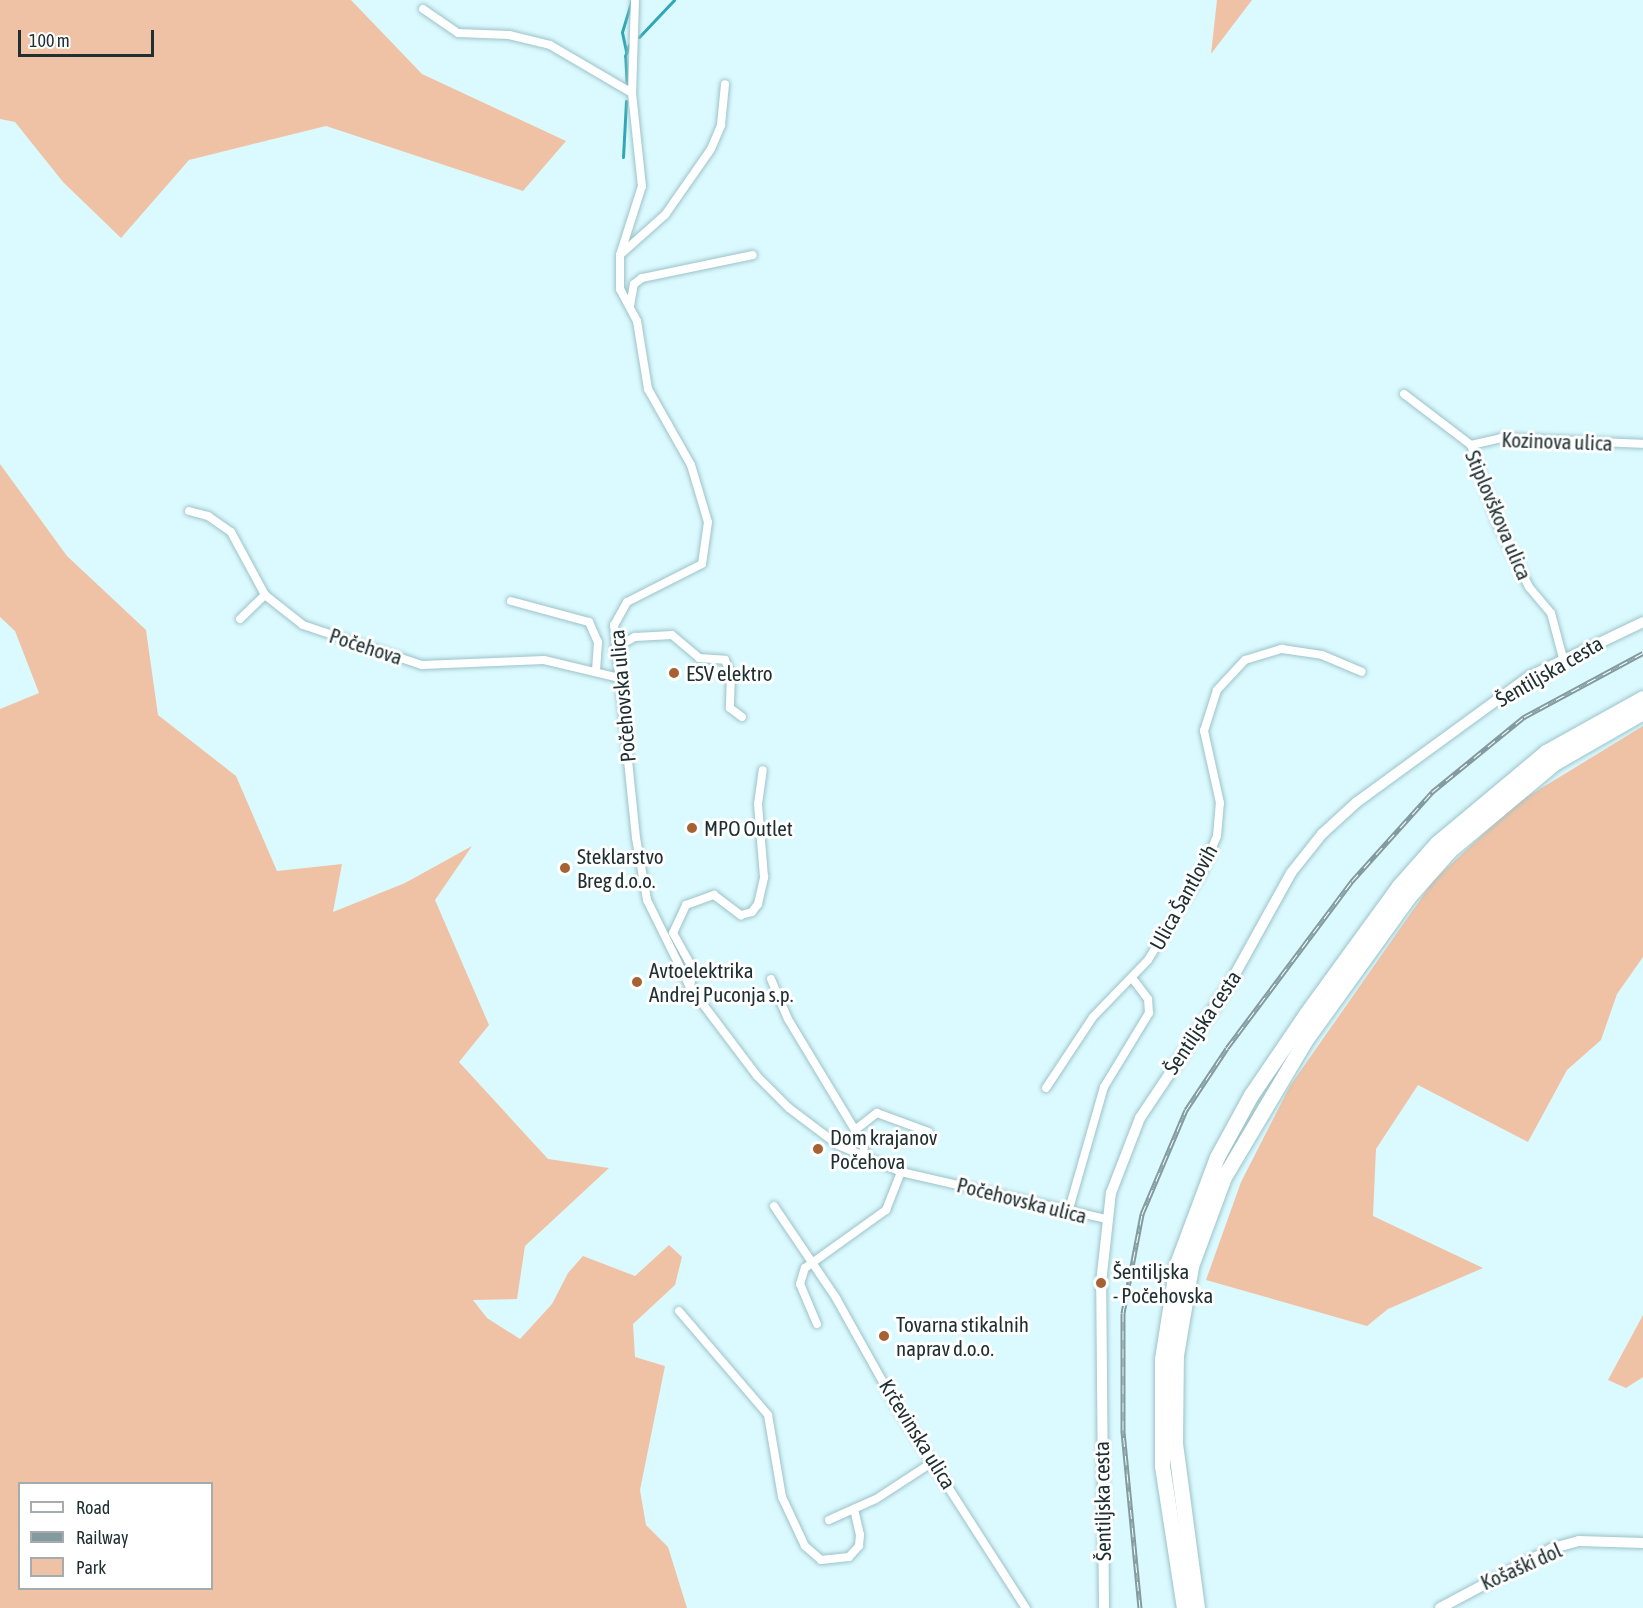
<!DOCTYPE html>
<meta charset="utf-8">
<style>
body{margin:0}
#map{position:relative;width:1643px;height:1608px;overflow:hidden;background:#dbfaff;font-family:"Asap Condensed",sans-serif}
div>[style]{position:absolute}
.green>*{inset:0;background:#f0c2a5}
.stream>*{height:3px;margin:-1.5px;padding:0 1.5px;transform-origin:1.5px;border-radius:1.5px;background:#30a7b5}
.roads{filter:drop-shadow(0 0 2px #9cc3c8) drop-shadow(0 0 2px #9cc3c8)}
.street>*{height:8px;margin:-4px;padding:0 4px;transform-origin:4px;border-radius:4px;background:#fff}
.secondary>*{height:10px;margin:-5px;padding:0 5px;transform-origin:5px;border-radius:5px;background:#fff}
.highway>*{height:15px;margin:-7.5px;padding:0 7.5px;transform-origin:7.5px;border-radius:7.5px;background:#fff}
.rail>*{height:5px;margin-top:-2.5px;transform-origin:0;background:repeating-linear-gradient(90deg,#fff 0 9px,#839b9f 0 18px);box-sizing:border-box;border-block:2px solid #839b9f}
.dots>*{width:16px;height:16px;translate:-50% -50%;box-sizing:border-box;border:3px solid #fff;border-radius:50%}
span{translate:-50% -50%;white-space:nowrap;text-align:center;line-height:1.15;-webkit-text-stroke:6px #fff;paint-order:stroke}
.street-label{font-size:21px;color:#203032}
.poi-label{font-size:21px;color:#203032}
.left{translate:0 -50%;text-align:left}
.legend{position:absolute;left:18px;top:1482px;width:195px;height:108px;box-sizing:border-box;background:#fff;border:2px solid #a6acad;margin:0;padding:8px 10px;list-style:none;font-size:18px;color:#203032}
.legend li{display:flex;align-items:center;gap:12px;height:30px}
.legend b{width:30px;border:2px solid #a6acad}
.scale{position:absolute;left:18px;top:30px;width:136px;height:27px;box-sizing:border-box;border:3px solid #203032;border-top:0;padding-left:8px;font-size:18px;line-height:21px;white-space:nowrap;color:#203032;-webkit-text-stroke:4px #fff;paint-order:stroke}
</style>
<div id="map">
<div class="green">
<div style="clip-path:polygon(0 0,351px 0,422px 74px,566px 141px,523px 191px,326px 126px,189px 160px,121px 238px,63px 182px,15px 122px,0 119px)"></div>
<div style="clip-path:polygon(1217px 0,1252px 0,1211px 54px)"></div>
<div style="clip-path:polygon(evenodd,0 464px,67px 556px,146px 630px,158px 715px,236px 776px,277px 871px,342px 864px,333px 912px,405px 883px,472px 846px,435px 900px,489px 1025px,459px 1062px,548px 1159px,609px 1168px,525px 1246px,517px 1299px,473px 1300px,487px 1318px,520px 1339px,552px 1304px,568px 1273px,583px 1256px,635px 1276px,669px 1245px,682px 1257px,675px 1285px,633px 1324px,635px 1357px,665px 1366px,640px 1490px,646px 1525px,668px 1547px,687px 1608px,0 1608px,0 709px,39px 693px,15px 631px,0 617px,0 464px,20px 1484px,212px 1484px,212px 1588px,20px 1588px,20px 1484px)"></div>
<div style="clip-path:polygon(1643px 726px,1643px 957px,1617px 994px,1601px 1040px,1567px 1070px,1528px 1142px,1418px 1085px,1376px 1149px,1373px 1216px,1483px 1268px,1388px 1309px,1367px 1326px,1206px 1280px,1241px 1182px,1290px 1086px,1434px 880px,1517px 803px)"></div>
<div style="clip-path:polygon(1643px 1315px,1643px 1377px,1626px 1388px,1608px 1380px)"></div>
</div>
<div class="stream">
<div style="left:639px;top:37px;width:51px;rotate:-46.6deg"></div>
<div style="left:626px;top:51px;width:19px;rotate:-102deg"></div>
<div style="left:622px;top:32px;width:34px;rotate:-73deg"></div>
<div style="left:627px;top:89px;width:33px;rotate:-93deg"></div>
<div style="left:625px;top:56px;width:12px;rotate:-70deg"></div>
<div style="left:623px;top:157px;width:56px;rotate:-86.9deg"></div>
</div>
<div class="roads">
<div class="street">
<div style="left:635px;top:0;width:93px;rotate:91.8deg"></div>
<div style="left:632px;top:93px;width:94px;rotate:83.9deg"></div>
<div style="left:642px;top:186px;width:72px;rotate:107.7deg"></div>
<div style="left:620px;top:255px;width:34px;rotate:90deg"></div>
<div style="left:620px;top:289px;width:36px;rotate:62deg"></div>
<div style="left:637px;top:321px;width:69px;rotate:80.8deg"></div>
<div style="left:648px;top:389px;width:87px;rotate:60.5deg"></div>
<div style="left:691px;top:465px;width:59px;rotate:73.4deg"></div>
<div style="left:708px;top:522px;width:42px;rotate:98.1deg"></div>
<div style="left:702px;top:564px;width:84px;rotate:153.1deg"></div>
<div style="left:627px;top:602px;width:26px;rotate:119deg"></div>
<div style="left:614px;top:625px;width:214px;rotate:84.1deg"></div>
<div style="left:636px;top:838px;width:63px;rotate:79.9deg"></div>
<div style="left:647px;top:900px;width:97px;rotate:63.7deg"></div>
<div style="left:690px;top:987px;width:111px;rotate:53deg"></div>
<div style="left:757px;top:1076px;width:45px;rotate:45deg"></div>
<div style="left:789px;top:1108px;width:61px;rotate:37.1deg"></div>
<div style="left:838px;top:1145px;width:69px;rotate:23.2deg"></div>
<div style="left:901px;top:1172px;width:211px;rotate:12.9deg"></div>
<div style="left:423px;top:9px;width:42px;rotate:34.4deg"></div>
<div style="left:458px;top:33px;width:51px;rotate:2.2deg"></div>
<div style="left:509px;top:35px;width:42px;rotate:13.7deg"></div>
<div style="left:550px;top:45px;width:95px;rotate:30.3deg"></div>
<div style="left:621px;top:254px;width:59px;rotate:-41.6deg"></div>
<div style="left:665px;top:215px;width:80px;rotate:-55.1deg"></div>
<div style="left:711px;top:149px;width:26px;rotate:-67deg"></div>
<div style="left:721px;top:125px;width:41px;rotate:-84.4deg"></div>
<div style="left:630px;top:306px;width:22px;rotate:-80deg"></div>
<div style="left:634px;top:284px;width:10px;rotate:-37deg"></div>
<div style="left:642px;top:278px;width:113px;rotate:-11.7deg"></div>
<div style="left:1404px;top:394px;width:84px;rotate:37.3deg"></div>
<div style="left:1471px;top:445px;width:82px;rotate:71.6deg"></div>
<div style="left:1497px;top:523px;width:72px;rotate:63.4deg"></div>
<div style="left:1529px;top:587px;width:34px;rotate:50deg"></div>
<div style="left:1551px;top:613px;width:47px;rotate:75.1deg"></div>
<div style="left:1471px;top:445px;width:31px;rotate:-13deg"></div>
<div style="left:1501px;top:438px;width:142px;rotate:2.4deg"></div>
<div style="left:189px;top:511px;width:20px;rotate:15deg"></div>
<div style="left:208px;top:516px;width:28px;rotate:35deg"></div>
<div style="left:231px;top:532px;width:72px;rotate:61.6deg"></div>
<div style="left:265px;top:595px;width:48px;rotate:38.3deg"></div>
<div style="left:303px;top:625px;width:126px;rotate:18.6deg"></div>
<div style="left:422px;top:665px;width:122px;rotate:-2.3deg"></div>
<div style="left:544px;top:660px;width:77px;rotate:13.5deg"></div>
<div style="left:511px;top:601px;width:81px;rotate:15.1deg"></div>
<div style="left:589px;top:622px;width:22px;rotate:66deg"></div>
<div style="left:598px;top:642px;width:27px;rotate:94deg"></div>
<div style="left:240px;top:619px;width:35px;rotate:-44deg"></div>
<div style="left:615px;top:648px;width:23px;rotate:-29deg"></div>
<div style="left:635px;top:637px;width:37px;rotate:-3deg"></div>
<div style="left:672px;top:635px;width:35px;rotate:40deg"></div>
<div style="left:699px;top:658px;width:26px;rotate:4deg"></div>
<div style="left:725px;top:660px;width:15px;rotate:67deg"></div>
<div style="left:731px;top:674px;width:34px;rotate:92deg"></div>
<div style="left:730px;top:708px;width:15px;rotate:37deg"></div>
<div style="left:771px;top:979px;width:43px;rotate:67deg"></div>
<div style="left:788px;top:1019px;width:147px;rotate:58.9deg"></div>
<div style="left:864px;top:1145px;width:14px;rotate:94deg"></div>
<div style="left:690px;top:987px;width:18px;rotate:-81deg"></div>
<div style="left:693px;top:969px;width:41px;rotate:-119.1deg"></div>
<div style="left:673px;top:933px;width:31px;rotate:-65deg"></div>
<div style="left:686px;top:905px;width:30px;rotate:-20deg"></div>
<div style="left:714px;top:895px;width:34px;rotate:37deg"></div>
<div style="left:741px;top:915px;width:11px;rotate:-15deg"></div>
<div style="left:752px;top:912px;width:10px;rotate:-53deg"></div>
<div style="left:758px;top:904px;width:28px;rotate:-77deg"></div>
<div style="left:764px;top:877px;width:73px;rotate:-94.7deg"></div>
<div style="left:758px;top:804px;width:34px;rotate:-82deg"></div>
<div style="left:1046px;top:1088px;width:85px;rotate:-56.5deg"></div>
<div style="left:1093px;top:1017px;width:79px;rotate:-46deg"></div>
<div style="left:1148px;top:960px;width:101px;rotate:-58.4deg"></div>
<div style="left:1201px;top:874px;width:41px;rotate:-67.2deg"></div>
<div style="left:1217px;top:836px;width:33px;rotate:-85deg"></div>
<div style="left:1220px;top:803px;width:74px;rotate:-102.5deg"></div>
<div style="left:1204px;top:731px;width:43px;rotate:-72.4deg"></div>
<div style="left:1217px;top:690px;width:41px;rotate:-47deg"></div>
<div style="left:1245px;top:660px;width:39px;rotate:-17deg"></div>
<div style="left:1282px;top:649px;width:40px;rotate:8.5deg"></div>
<div style="left:1322px;top:655px;width:43px;rotate:23deg"></div>
<div style="left:855px;top:1130px;width:28px;rotate:-38deg"></div>
<div style="left:877px;top:1113px;width:55px;rotate:20.1deg"></div>
<div style="left:774px;top:1206px;width:111px;rotate:56deg"></div>
<div style="left:836px;top:1298px;width:127px;rotate:60.8deg"></div>
<div style="left:898px;top:1409px;width:237px;rotate:57.3deg"></div>
<div style="left:1069px;top:1209px;width:127px;rotate:-74deg"></div>
<div style="left:1104px;top:1087px;width:87px;rotate:-58.7deg"></div>
<div style="left:1149px;top:1013px;width:14px;rotate:-94deg"></div>
<div style="left:1148px;top:999px;width:26px;rotate:-127deg"></div>
<div style="left:679px;top:1311px;width:137px;rotate:49.4deg"></div>
<div style="left:768px;top:1415px;width:83px;rotate:80.3deg"></div>
<div style="left:782px;top:1497px;width:54px;rotate:64.9deg"></div>
<div style="left:805px;top:1546px;width:21px;rotate:41deg"></div>
<div style="left:821px;top:1560px;width:28px;rotate:-6deg"></div>
<div style="left:849px;top:1557px;width:15px;rotate:-48deg"></div>
<div style="left:859px;top:1546px;width:11px;rotate:-85deg"></div>
<div style="left:860px;top:1535px;width:27px;rotate:-103deg"></div>
<div style="left:817px;top:1324px;width:43px;rotate:-113deg"></div>
<div style="left:800px;top:1284px;width:17px;rotate:-73deg"></div>
<div style="left:805px;top:1268px;width:100px;rotate:-35.6deg"></div>
<div style="left:886px;top:1210px;width:41px;rotate:-68.5deg"></div>
<div style="left:829px;top:1520px;width:51px;rotate:-24.1deg"></div>
<div style="left:876px;top:1499px;width:68px;rotate:-33deg"></div>
</div>
<div class="secondary">
<div style="left:1104px;top:1608px;width:325px;rotate:-90.5deg"></div>
<div style="left:1101px;top:1283px;width:91px;rotate:-83.7deg"></div>
<div style="left:1111px;top:1193px;width:80px;rotate:-68.9deg"></div>
<div style="left:1140px;top:1118px;width:160px;rotate:-56.2deg"></div>
<div style="left:1229px;top:985px;width:128px;rotate:-61deg"></div>
<div style="left:1291px;top:873px;width:50px;rotate:-51.5deg"></div>
<div style="left:1322px;top:834px;width:47px;rotate:-42.4deg"></div>
<div style="left:1357px;top:802px;width:214px;rotate:-36.1deg"></div>
<div style="left:1530px;top:676px;width:125px;rotate:-25.5deg"></div>
<div style="left:1440px;top:1608px;width:128px;rotate:-28deg"></div>
<div style="left:1553px;top:1548px;width:27px;rotate:-15deg"></div>
<div style="left:1579px;top:1541px;width:64px;rotate:1.8deg"></div>
</div>
<div class="highway">
<div style="left:1184px;top:1608px;width:144px;rotate:-98.8deg"></div>
<div style="left:1162px;top:1466px;width:107px;rotate:-90deg"></div>
<div style="left:1162px;top:1359px;width:96px;rotate:-81deg"></div>
<div style="left:1177px;top:1264px;width:114px;rotate:-69.5deg"></div>
<div style="left:1217px;top:1157px;width:71px;rotate:-61.3deg"></div>
<div style="left:1251px;top:1095px;width:98px;rotate:-55.8deg"></div>
<div style="left:1306px;top:1014px;width:158px;rotate:-54deg"></div>
<div style="left:1399px;top:886px;width:57px;rotate:-48.5deg"></div>
<div style="left:1437px;top:843px;width:142px;rotate:-39.9deg"></div>
<div style="left:1546px;top:752px;width:111px;rotate:-29.1deg"></div>
<div style="left:1197px;top:1608px;width:165px;rotate:-97.6deg"></div>
<div style="left:1175px;top:1444px;width:89px;rotate:-89.4deg"></div>
<div style="left:1176px;top:1355px;width:90px;rotate:-80.4deg"></div>
<div style="left:1191px;top:1266px;width:95px;rotate:-69.7deg"></div>
<div style="left:1224px;top:1177px;width:161px;rotate:-59.3deg"></div>
<div style="left:1306px;top:1039px;width:178px;rotate:-54.2deg"></div>
<div style="left:1410px;top:895px;width:60px;rotate:-48.4deg"></div>
<div style="left:1450px;top:850px;width:136px;rotate:-39.9deg"></div>
<div style="left:1554px;top:763px;width:103px;rotate:-29.8deg"></div>
</div>
</div>
<div class="rail">
<div style="left:1140px;top:1608px;width:179px;rotate:-95.5deg"></div>
<div style="left:1123px;top:1430px;width:117px;rotate:-90deg"></div>
<div style="left:1123px;top:1313px;width:101px;rotate:-79.1deg"></div>
<div style="left:1142px;top:1214px;width:113px;rotate:-67.1deg"></div>
<div style="left:1186px;top:1110px;width:74px;rotate:-56.5deg"></div>
<div style="left:1227px;top:1048px;width:209px;rotate:-53.2deg"></div>
<div style="left:1352px;top:881px;width:120px;rotate:-48deg"></div>
<div style="left:1432px;top:792px;width:119px;rotate:-39.2deg"></div>
<div style="left:1524px;top:717px;width:135px;rotate:-28.3deg"></div>
</div>
<div class="dots">
<div style="left:674px;top:673px;background:#a66233"></div>
<div style="left:692px;top:828px;background:#a66233"></div>
<div style="left:565px;top:868px;background:#a66233"></div>
<div style="left:637px;top:982px;background:#a66233"></div>
<div style="left:818px;top:1149px;background:#a66233"></div>
<div style="left:1101px;top:1283px;background:#a66233"></div>
<div style="left:884px;top:1336px;background:#a66233"></div>
</div>
<div class="street-label">
<span style="left:1557px;top:441px;rotate:2deg">Kozinova ulica</span>
<span style="left:1499px;top:515px;rotate:67deg">Stiplovškova ulica</span>
<span style="left:366px;top:646px;rotate:18deg">Počehova</span>
<span style="left:1549px;top:671px;rotate:-30deg">Šentiljska cesta</span>
<span style="left:622px;top:696px;rotate:-95deg">Počehovska ulica</span>
<span style="left:1183px;top:897px;rotate:-61deg">Ulica Šantlovih</span>
<span style="left:1202px;top:1022px;rotate:-56deg">Šentiljska cesta</span>
<span style="left:1022px;top:1200px;rotate:14deg">Počehovska ulica</span>
<span style="left:918px;top:1434px;rotate:58deg">Krčevinska ulica</span>
<span style="left:1102px;top:1501px;rotate:-91deg">Šentiljska cesta</span>
<span style="left:1521px;top:1566px;rotate:-24deg">Košaški dol</span>
</div>
<div class="poi-label">
<span class="left" style="left:686px;top:673px">ESV elektro</span>
<span class="left" style="left:704px;top:828px">MPO Outlet</span>
<span class="left" style="left:577px;top:868px">Steklarstvo<br>Breg d.o.o.</span>
<span class="left" style="left:649px;top:982px">Avtoelektrika<br>Andrej Puconja s.p.</span>
<span class="left" style="left:830px;top:1149px">Dom krajanov<br>Počehova</span>
<span class="left" style="left:1113px;top:1283px">Šentiljska<br>- Počehovska</span>
<span class="left" style="left:896px;top:1336px">Tovarna stikalnih<br>naprav d.o.o.</span>
</div>
<ul class="legend">
<li><b style="height:8px;background:#fff"></b>Road</li>
<li><b style="height:8px;background:#839b9f"></b>Railway</li>
<li><b style="height:16px;background:#f0c2a5"></b>Park</li>
</ul>
<div class="scale">100 m</div>
</div>
